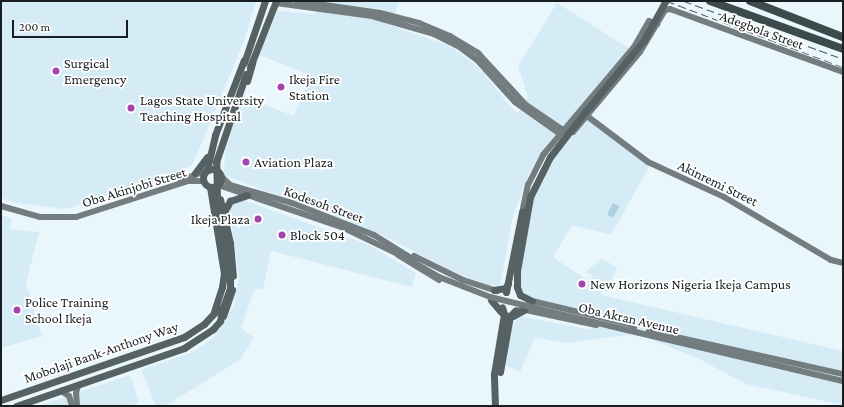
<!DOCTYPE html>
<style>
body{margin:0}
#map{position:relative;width:844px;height:407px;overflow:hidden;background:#e9f7fd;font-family:"Crimson Pro",serif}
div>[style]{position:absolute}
.built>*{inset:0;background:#d5ebf5}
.green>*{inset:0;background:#acd0e0;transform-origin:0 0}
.secondary>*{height:6px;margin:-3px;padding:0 3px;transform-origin:3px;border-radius:3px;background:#737c7e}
.primary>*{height:7px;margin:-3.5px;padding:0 3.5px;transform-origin:3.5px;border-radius:3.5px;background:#556162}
.primary>.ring{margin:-3.5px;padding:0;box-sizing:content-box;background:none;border:7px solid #556162;border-radius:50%}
.highway>*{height:8px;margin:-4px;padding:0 4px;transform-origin:4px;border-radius:4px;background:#3c4a4b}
.rail>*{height:1px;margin-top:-0.5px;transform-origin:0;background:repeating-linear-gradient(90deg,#545b5e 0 8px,transparent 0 12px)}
.secondary-bridge>*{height:6px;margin:-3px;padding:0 3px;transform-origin:3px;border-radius:3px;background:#737c7e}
.primary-bridge>*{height:7px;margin:-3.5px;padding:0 3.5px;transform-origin:3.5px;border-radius:3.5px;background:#556162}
.dots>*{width:11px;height:11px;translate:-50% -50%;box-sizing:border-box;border:2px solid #fff;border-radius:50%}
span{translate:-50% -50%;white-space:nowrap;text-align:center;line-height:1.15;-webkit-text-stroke:3.5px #fff;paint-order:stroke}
.street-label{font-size:14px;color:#191e20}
.poi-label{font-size:14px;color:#191e20}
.left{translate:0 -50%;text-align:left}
.right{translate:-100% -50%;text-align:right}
.frame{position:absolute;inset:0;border:2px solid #191e20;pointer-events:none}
.scale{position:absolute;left:12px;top:20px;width:116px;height:18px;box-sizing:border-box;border:2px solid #191e20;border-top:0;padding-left:5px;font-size:12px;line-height:14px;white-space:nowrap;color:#191e20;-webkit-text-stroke:3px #fff;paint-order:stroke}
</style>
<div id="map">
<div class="built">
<div style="clip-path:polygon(1px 1px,256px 1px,244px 41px,193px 164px,177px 176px,173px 177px,172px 173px,162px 175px,162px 179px,65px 209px,16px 203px,1px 198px)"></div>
<div style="clip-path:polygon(321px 1px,399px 1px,390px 25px,447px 45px,467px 58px,484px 73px,508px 104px,518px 113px,528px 97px,518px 66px,557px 3px,638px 54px,589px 115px,650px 165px,611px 235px,572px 225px,553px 257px,587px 280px,593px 276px,586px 272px,602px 258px,617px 268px,607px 292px,602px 289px,601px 295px,843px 351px,843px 405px,746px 384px,697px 358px,637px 334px,563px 343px,535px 337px,520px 372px,506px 366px,510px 331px,519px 316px,591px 330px,596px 313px,525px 296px,519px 286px,525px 236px,536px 189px,564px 142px,554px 137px,529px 173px,512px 220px,500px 287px,483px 284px,456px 273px,384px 236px,224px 175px,225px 148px,244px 97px,294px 116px,310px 75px,259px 55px,278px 11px,315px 14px)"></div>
<div style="clip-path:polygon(243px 200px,369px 245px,416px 273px,412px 287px,271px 251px,263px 289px,254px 290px,241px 328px,254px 338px,240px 360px,165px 406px,156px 406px,141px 370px,193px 352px,213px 338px,225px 322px,234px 305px,239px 277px,229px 208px,234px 203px)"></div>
<div style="clip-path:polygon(1px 215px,12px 219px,10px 229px,39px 232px,26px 283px,42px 336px,1px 348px)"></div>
<div style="clip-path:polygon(130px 375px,139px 402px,133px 406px,38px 406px)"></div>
</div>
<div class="green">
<div style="left:613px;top:203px;width:7px;height:13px;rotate:27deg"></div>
</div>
<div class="secondary">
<div style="left:297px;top:1px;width:84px;rotate:8.2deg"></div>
<div style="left:380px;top:13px;width:40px;rotate:14.4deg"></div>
<div style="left:419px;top:23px;width:34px;rotate:23deg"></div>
<div style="left:450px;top:36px;width:33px;rotate:31deg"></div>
<div style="left:478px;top:53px;width:71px;rotate:47.3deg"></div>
<div style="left:526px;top:105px;width:45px;rotate:34deg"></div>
<div style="left:276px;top:3px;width:97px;rotate:7.7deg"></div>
<div style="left:372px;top:16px;width:65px;rotate:16.2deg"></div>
<div style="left:434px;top:34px;width:30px;rotate:27deg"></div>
<div style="left:461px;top:48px;width:21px;rotate:37deg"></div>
<div style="left:478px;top:61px;width:55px;rotate:47.9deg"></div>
<div style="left:515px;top:102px;width:55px;rotate:35.4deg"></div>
<div style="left:587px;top:116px;width:76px;rotate:37deg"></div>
<div style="left:648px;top:162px;width:84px;rotate:24.7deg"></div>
<div style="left:724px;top:197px;width:124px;rotate:30.5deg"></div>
<div style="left:831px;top:260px;width:12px;rotate:14deg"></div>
<div style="left:573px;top:132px;width:104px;rotate:-50.1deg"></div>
<div style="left:640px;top:52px;width:49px;rotate:-59.2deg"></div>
<div style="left:665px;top:10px;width:5px;rotate:-11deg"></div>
<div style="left:670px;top:9px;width:184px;rotate:20deg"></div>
<div style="left:221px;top:176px;width:13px;rotate:45deg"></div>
<div style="left:230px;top:185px;width:65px;rotate:16.2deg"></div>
<div style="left:292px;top:203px;width:88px;rotate:21.3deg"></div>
<div style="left:374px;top:235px;width:49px;rotate:31.8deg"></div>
<div style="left:181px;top:180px;width:27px;rotate:-20deg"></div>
<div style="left:218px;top:185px;width:133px;rotate:18.8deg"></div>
<div style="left:344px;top:228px;width:64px;rotate:25.8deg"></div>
<div style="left:1px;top:206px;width:41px;rotate:15.8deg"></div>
<div style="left:40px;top:217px;width:36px"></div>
<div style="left:76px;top:217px;width:118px;rotate:-17.8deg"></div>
<div style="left:188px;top:181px;width:15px"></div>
<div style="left:523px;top:208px;width:24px;rotate:-78deg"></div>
<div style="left:528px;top:185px;width:34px;rotate:-63deg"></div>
<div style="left:543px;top:155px;width:141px;rotate:-49.9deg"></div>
<div style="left:634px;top:47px;width:30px;rotate:-60deg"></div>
<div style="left:649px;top:21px;width:9px;rotate:21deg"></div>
<div style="left:398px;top:255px;width:48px;rotate:31.4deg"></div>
<div style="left:414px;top:256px;width:55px;rotate:26.1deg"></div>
<div style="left:463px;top:280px;width:36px;rotate:18deg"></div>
<div style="left:528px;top:300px;width:104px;rotate:13.4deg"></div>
<div style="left:629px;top:324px;width:6px;rotate:31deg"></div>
<div style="left:521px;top:309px;width:77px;rotate:12deg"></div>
<div style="left:610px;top:326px;width:239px;rotate:13.3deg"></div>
<div style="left:649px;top:331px;width:199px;rotate:12.5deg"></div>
<div style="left:61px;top:391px;width:9px;rotate:32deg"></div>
<div style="left:69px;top:396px;width:10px;rotate:73deg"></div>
<div style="left:77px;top:406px;width:13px;rotate:-94deg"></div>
<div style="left:76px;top:393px;width:7px;rotate:-74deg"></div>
</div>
<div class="primary">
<div style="left:244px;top:63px;width:65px;rotate:-71.3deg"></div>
<div style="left:250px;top:67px;width:71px;rotate:-68.5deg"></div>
<div style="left:247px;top:81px;width:19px;rotate:-74deg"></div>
<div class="ring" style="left:203px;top:169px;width:11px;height:11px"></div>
<div style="left:207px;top:170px;width:36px;rotate:-77deg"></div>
<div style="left:215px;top:135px;width:80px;rotate:-68.9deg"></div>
<div style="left:195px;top:173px;width:20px;rotate:-53deg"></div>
<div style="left:210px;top:187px;width:87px;rotate:80.8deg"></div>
<div style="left:224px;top:273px;width:14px;rotate:98deg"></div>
<div style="left:222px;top:287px;width:26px;rotate:108deg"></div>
<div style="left:220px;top:199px;width:45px;rotate:77.2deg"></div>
<div style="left:230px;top:243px;width:33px;rotate:85deg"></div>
<div style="left:223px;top:214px;width:15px;rotate:-62deg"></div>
<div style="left:230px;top:201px;width:18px;rotate:-19deg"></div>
<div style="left:494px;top:290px;width:11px;rotate:-10deg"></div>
<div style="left:505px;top:288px;width:5px;rotate:-53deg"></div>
<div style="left:506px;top:292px;width:82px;rotate:-78.7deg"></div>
<div style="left:491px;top:300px;width:16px;rotate:50deg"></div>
<div style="left:532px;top:301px;width:13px;rotate:-153deg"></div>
<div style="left:520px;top:295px;width:9px;rotate:-111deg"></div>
<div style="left:517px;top:287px;width:16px;rotate:-90deg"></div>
<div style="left:517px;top:271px;width:75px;rotate:-80deg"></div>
<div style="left:530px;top:197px;width:45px;rotate:-63.4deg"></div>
<div style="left:550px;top:157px;width:51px;rotate:-52.2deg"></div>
<div style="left:223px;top:316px;width:28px;rotate:-71deg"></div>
<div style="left:513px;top:316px;width:13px;rotate:-29deg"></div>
<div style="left:500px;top:372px;width:57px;rotate:-79.9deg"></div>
<div style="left:510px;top:316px;width:8px;rotate:-45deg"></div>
<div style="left:1px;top:400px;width:194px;rotate:-19deg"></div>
<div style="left:184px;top:337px;width:24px;rotate:-33deg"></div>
<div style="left:204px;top:324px;width:21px;rotate:-47deg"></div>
<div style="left:16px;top:406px;width:178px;rotate:-19deg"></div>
<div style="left:184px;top:348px;width:35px;rotate:-33deg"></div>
<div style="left:213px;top:329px;width:11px;rotate:-49deg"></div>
<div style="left:220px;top:321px;width:11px;rotate:-80deg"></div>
<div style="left:495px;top:406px;width:32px;rotate:-92deg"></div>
<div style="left:494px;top:374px;width:61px;rotate:-80.5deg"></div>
<div style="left:504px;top:314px;width:7px;rotate:-106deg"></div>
</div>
<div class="highway">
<div style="left:710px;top:1px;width:141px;rotate:19.8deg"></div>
<div style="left:750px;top:1px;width:100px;rotate:21.2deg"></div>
</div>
<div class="rail">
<div style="left:667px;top:1px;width:188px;rotate:20.6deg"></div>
<div style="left:684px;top:1px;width:169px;rotate:20deg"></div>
</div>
<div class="secondary-bridge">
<div style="left:415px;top:263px;width:28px;rotate:30deg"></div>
<div style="left:439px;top:277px;width:55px;rotate:21.4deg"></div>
<div style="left:490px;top:297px;width:123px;rotate:13.6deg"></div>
</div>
<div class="primary-bridge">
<div style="left:581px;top:117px;width:99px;rotate:-50.7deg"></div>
<div style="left:644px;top:40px;width:43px;rotate:-61.1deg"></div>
<div style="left:222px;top:310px;width:23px;rotate:-70deg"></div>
<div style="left:230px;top:288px;width:15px;rotate:-90deg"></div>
<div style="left:230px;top:273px;width:73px;rotate:-100.2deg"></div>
<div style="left:217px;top:201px;width:39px;rotate:-91deg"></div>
<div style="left:216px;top:162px;width:93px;rotate:-71.2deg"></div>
</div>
<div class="dots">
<div style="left:56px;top:71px;background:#a345ad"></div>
<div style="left:281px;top:87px;background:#a345ad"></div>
<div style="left:131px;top:108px;background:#a345ad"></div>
<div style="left:246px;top:162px;background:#a345ad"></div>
<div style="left:258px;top:219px;background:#a345ad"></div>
<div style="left:282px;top:235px;background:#a345ad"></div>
<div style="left:582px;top:284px;background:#a345ad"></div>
<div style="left:17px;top:310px;background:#a345ad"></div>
</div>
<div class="street-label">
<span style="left:762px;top:30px;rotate:20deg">Adegbola Street</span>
<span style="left:718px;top:183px;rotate:26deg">Akinremi Street</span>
<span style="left:134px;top:187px;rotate:-17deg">Oba Akinjobi Street</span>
<span style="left:324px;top:204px;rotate:20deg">Kodesoh Street</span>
<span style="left:629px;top:318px;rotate:13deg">Oba Akran Avenue</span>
<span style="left:101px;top:352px;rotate:-19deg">Mobolaji Bank-Anthony Way</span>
</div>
<div class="poi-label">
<span class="left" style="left:64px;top:71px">Surgical<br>Emergency</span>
<span class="left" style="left:289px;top:87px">Ikeja Fire<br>Station</span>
<span class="left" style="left:140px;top:108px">Lagos State University<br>Teaching Hospital</span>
<span class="left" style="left:254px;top:162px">Aviation Plaza</span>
<span class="right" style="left:250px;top:219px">Ikeja Plaza</span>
<span class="left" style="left:290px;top:235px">Block 504</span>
<span class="left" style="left:590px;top:284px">New Horizons Nigeria Ikeja Campus</span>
<span class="left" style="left:25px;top:310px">Police Training<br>School Ikeja</span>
</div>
<div class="frame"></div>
<div class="scale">200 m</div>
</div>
